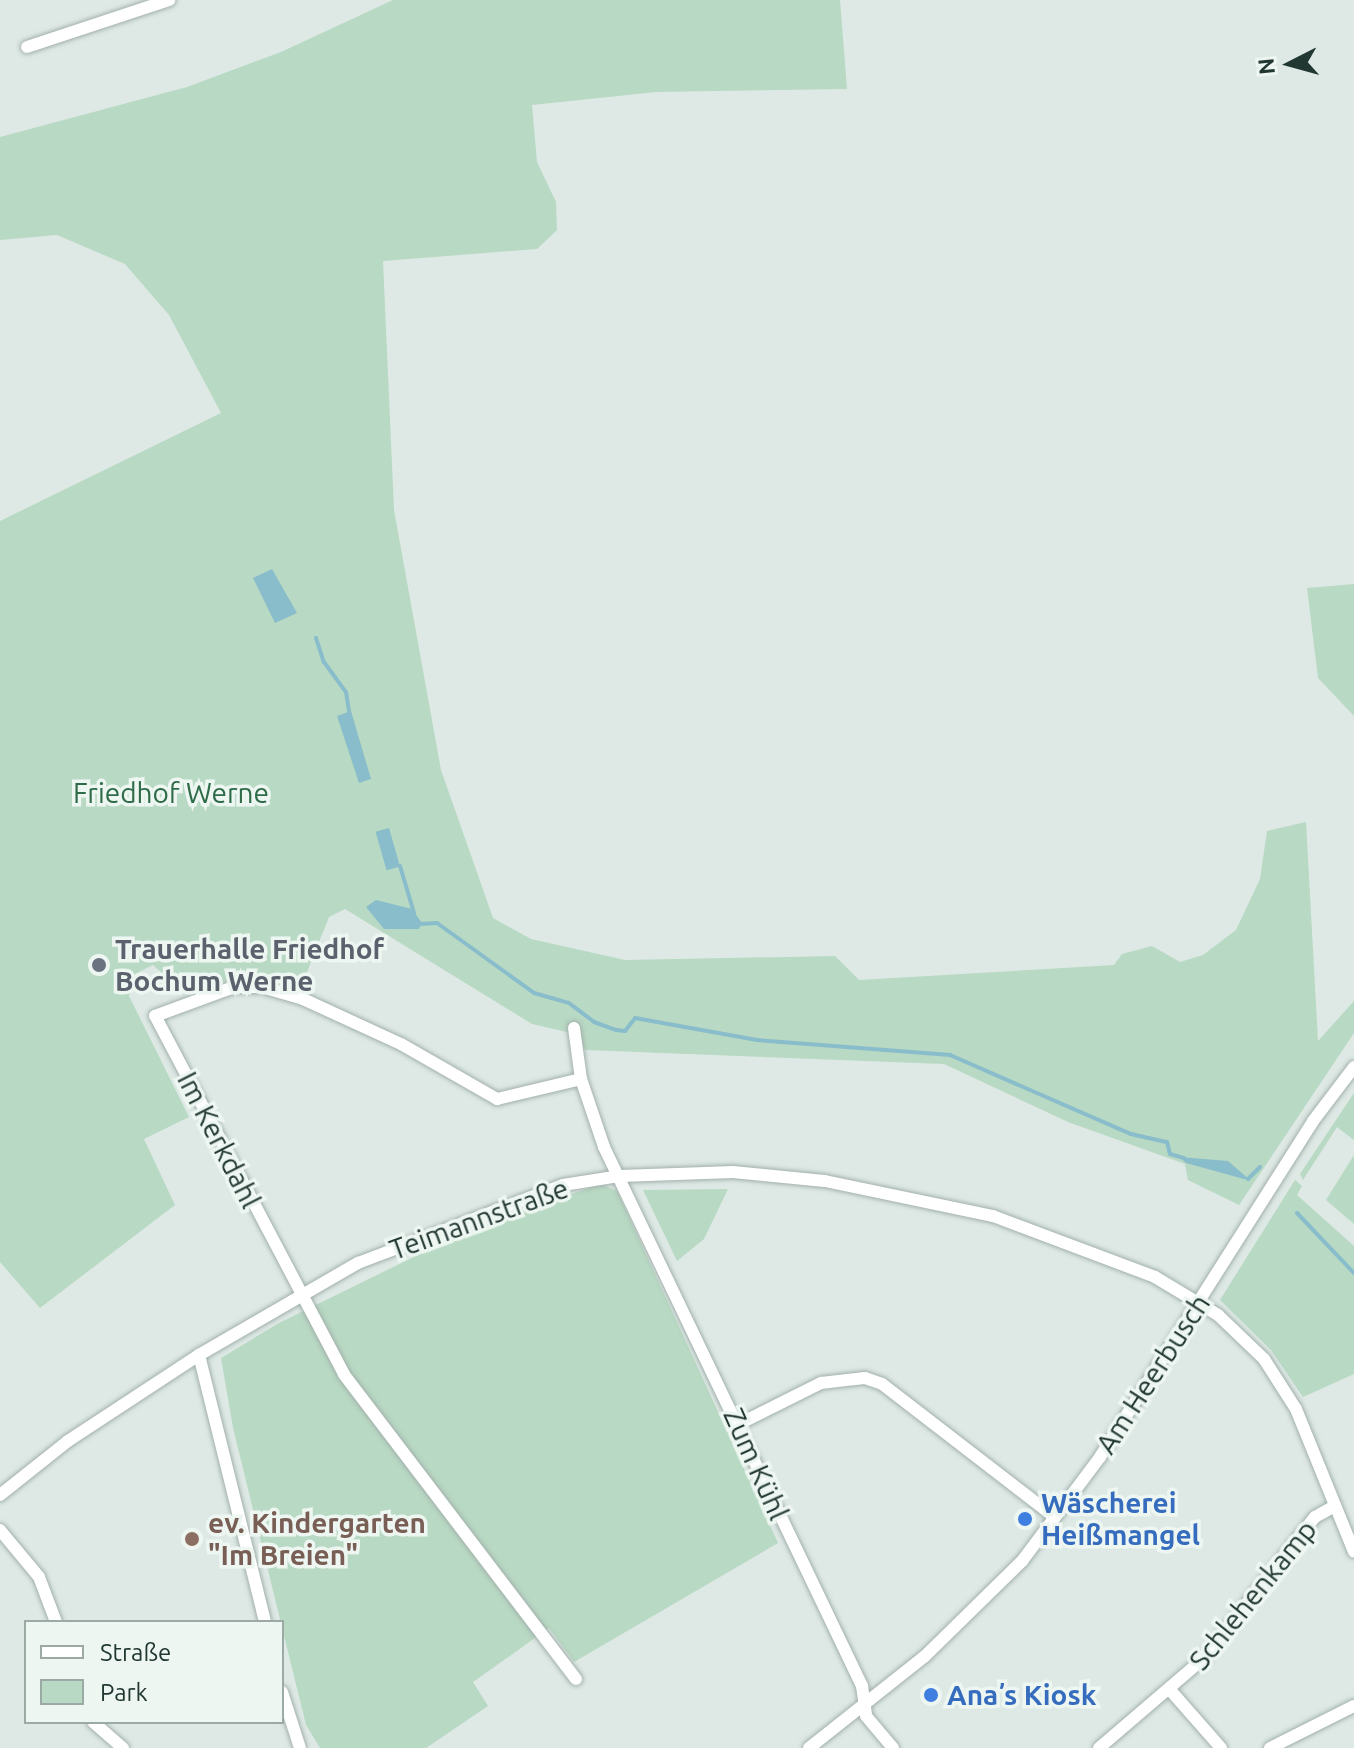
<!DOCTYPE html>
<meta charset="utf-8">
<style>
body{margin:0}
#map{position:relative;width:1354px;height:1748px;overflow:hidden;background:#dee9e5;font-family:Ubuntu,sans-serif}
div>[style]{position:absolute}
.green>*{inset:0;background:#b8d9c3}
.water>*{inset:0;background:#89bdcb;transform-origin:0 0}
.stream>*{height:4px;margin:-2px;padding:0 2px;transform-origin:2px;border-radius:2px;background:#89bdcb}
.roads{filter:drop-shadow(0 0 2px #a2b0ac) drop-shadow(0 0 2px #a2b0ac)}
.minor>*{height:12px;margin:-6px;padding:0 6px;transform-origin:6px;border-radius:6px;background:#fff}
.dots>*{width:22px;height:22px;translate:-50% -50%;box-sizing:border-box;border:4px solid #eef6f2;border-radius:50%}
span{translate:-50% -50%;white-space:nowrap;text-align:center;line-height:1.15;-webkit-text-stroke:7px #eef6f2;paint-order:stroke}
.park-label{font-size:28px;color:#2e6b49}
.worship-label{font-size:28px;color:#5b616d;font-weight:700}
.left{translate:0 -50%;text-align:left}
.street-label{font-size:28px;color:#213732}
.shop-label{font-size:28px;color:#366cbe;font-weight:700}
.education-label{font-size:28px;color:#785e54;font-weight:700}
.legend{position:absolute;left:24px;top:1620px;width:260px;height:104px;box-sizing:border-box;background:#eef6f2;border:2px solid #9caaa5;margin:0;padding:10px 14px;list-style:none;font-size:24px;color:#213732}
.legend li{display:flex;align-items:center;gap:16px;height:40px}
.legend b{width:40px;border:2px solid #9caaa5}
.north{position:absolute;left:1250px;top:24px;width:80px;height:80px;-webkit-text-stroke:6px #eef6f2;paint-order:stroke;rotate:264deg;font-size:22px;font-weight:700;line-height:32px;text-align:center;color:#213732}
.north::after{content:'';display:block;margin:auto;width:28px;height:36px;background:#213732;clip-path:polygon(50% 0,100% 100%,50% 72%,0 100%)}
</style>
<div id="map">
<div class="green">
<div style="clip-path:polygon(393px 0,840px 0,847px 89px,656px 92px,532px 105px,537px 162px,556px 202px,557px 230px,537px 249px,383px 261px,394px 510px,441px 770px,493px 918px,531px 939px,625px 960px,835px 956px,859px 980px,1114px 965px,1122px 954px,1152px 946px,1180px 962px,1203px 955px,1236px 930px,1260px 879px,1267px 831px,1306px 822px,1318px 1041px,1354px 1001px,1354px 1033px,1239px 1205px,1188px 1180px,1185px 1164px,1068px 1122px,944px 1064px,586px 1050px,567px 1032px,532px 1024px,345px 909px,329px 917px,301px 987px,237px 979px,181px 990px,153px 965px,133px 975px,129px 996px,189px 1117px,144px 1139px,175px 1205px,40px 1308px,0 1262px,0 521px,221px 413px,169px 315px,125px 264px,57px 235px,0 240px,0 137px,187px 87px,281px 52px)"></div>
<div style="clip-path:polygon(1354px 584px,1354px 716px,1318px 678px,1307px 588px)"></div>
<div style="clip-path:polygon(1354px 1093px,1354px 1140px,1337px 1127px,1303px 1180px,1300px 1174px)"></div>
<div style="clip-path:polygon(1354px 1155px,1354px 1224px,1326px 1200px)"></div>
<div style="clip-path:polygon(1295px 1180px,1302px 1186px,1297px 1195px,1354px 1246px,1354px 1374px,1303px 1397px,1271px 1350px,1220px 1300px)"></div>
<div style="clip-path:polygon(601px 1184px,617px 1191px,778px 1543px,574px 1662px,549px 1628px,473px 1682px,488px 1706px,426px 1748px,320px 1748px,306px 1725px,233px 1428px,221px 1358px,279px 1323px,473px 1228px)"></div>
<div style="clip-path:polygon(728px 1189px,704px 1239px,677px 1261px,643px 1190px)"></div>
</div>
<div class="water">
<div style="clip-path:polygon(272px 569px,297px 613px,275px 623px,253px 578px)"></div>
<div style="clip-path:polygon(351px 711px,371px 779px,359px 783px,337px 716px)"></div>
<div style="left:389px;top:828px;width:40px;height:14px;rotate:74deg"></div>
<div style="clip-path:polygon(376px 900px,412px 909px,422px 923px,419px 929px,384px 929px,366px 907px)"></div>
<div style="clip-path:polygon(1179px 1157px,1228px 1161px,1251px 1181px,1186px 1163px)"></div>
</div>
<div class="stream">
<div style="left:316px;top:638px;width:25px;rotate:72deg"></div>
<div style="left:324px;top:662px;width:37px;rotate:54deg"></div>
<div style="left:346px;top:692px;width:20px;rotate:81deg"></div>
<div style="left:400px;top:866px;width:49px;rotate:73.4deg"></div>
<div style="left:419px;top:924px;width:18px;rotate:-3deg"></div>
<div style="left:437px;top:923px;width:120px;rotate:35.8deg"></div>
<div style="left:534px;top:993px;width:36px;rotate:16deg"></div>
<div style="left:569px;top:1003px;width:31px;rotate:37deg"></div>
<div style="left:594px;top:1022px;width:23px;rotate:20deg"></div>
<div style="left:616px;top:1030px;width:9px;rotate:6deg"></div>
<div style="left:625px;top:1031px;width:16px;rotate:-52deg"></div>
<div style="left:635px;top:1018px;width:124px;rotate:10.2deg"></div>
<div style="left:757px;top:1040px;width:194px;rotate:4.4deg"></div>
<div style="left:950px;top:1055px;width:197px;rotate:23.6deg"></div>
<div style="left:1131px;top:1134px;width:37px;rotate:13deg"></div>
<div style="left:1167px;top:1142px;width:12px;rotate:76deg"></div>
<div style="left:1170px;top:1154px;width:15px;rotate:16deg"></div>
<div style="left:1248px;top:1179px;width:17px;rotate:-45deg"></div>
<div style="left:1297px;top:1213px;width:83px;rotate:46.5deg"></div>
</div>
<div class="roads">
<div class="minor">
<div style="left:27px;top:47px;width:150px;rotate:-18.3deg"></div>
<div style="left:574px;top:1028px;width:51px;rotate:82.2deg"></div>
<div style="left:581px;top:1079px;width:72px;rotate:71.3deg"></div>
<div style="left:604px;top:1147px;width:598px;rotate:64.42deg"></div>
<div style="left:862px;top:1686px;width:30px;rotate:82deg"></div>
<div style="left:866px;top:1716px;width:42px;rotate:49.8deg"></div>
<div style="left:199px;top:1355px;width:275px;rotate:76.1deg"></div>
<div style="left:739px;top:1424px;width:92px;rotate:-26.6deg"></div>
<div style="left:821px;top:1383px;width:44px;rotate:-6.5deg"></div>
<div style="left:865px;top:1378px;width:18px;rotate:19deg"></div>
<div style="left:882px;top:1384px;width:218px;rotate:37.6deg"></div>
<div style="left:0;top:1495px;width:87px;rotate:-38.5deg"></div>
<div style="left:68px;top:1441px;width:157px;rotate:-33.3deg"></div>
<div style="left:199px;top:1355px;width:184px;rotate:-30.1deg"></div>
<div style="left:358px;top:1263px;width:219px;rotate:-20.8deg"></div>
<div style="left:563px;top:1185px;width:58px;rotate:-9deg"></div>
<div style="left:620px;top:1176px;width:113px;rotate:-2deg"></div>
<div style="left:733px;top:1172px;width:92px;rotate:5.6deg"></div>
<div style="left:825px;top:1181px;width:172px;rotate:11.8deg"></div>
<div style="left:993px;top:1216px;width:173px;rotate:20.6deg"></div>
<div style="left:1155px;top:1277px;width:74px;rotate:31.1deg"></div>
<div style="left:1218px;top:1315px;width:64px;rotate:43.7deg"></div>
<div style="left:1264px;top:1359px;width:59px;rotate:57.4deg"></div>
<div style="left:1296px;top:1409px;width:154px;rotate:67.9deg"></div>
<div style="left:0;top:1530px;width:61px;rotate:50.3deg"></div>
<div style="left:39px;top:1577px;width:48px;rotate:69.3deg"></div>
<div style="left:576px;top:1679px;width:383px;rotate:-127.3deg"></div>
<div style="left:344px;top:1374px;width:405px;rotate:-117.8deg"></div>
<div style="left:155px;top:1016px;width:84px;rotate:-20.2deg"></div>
<div style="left:234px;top:987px;width:28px"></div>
<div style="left:262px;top:987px;width:43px;rotate:16.3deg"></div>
<div style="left:303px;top:999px;width:108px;rotate:24.7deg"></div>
<div style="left:401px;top:1044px;width:111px;rotate:29.8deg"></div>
<div style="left:497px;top:1099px;width:86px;rotate:-13.4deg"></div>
<div style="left:1171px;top:1691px;width:76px;rotate:48.7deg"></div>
<div style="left:282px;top:1692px;width:59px;rotate:72.2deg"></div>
<div style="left:93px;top:1722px;width:40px;rotate:41deg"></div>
<div style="left:809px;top:1748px;width:148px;rotate:-38.4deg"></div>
<div style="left:925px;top:1656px;width:136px;rotate:-44.4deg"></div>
<div style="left:1022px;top:1561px;width:130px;rotate:-53.1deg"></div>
<div style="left:1100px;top:1457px;width:398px;rotate:-57.6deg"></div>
<div style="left:1313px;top:1121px;width:68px;rotate:-52.8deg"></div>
<div style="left:1099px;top:1748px;width:138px;rotate:-40.6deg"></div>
<div style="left:1204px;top:1658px;width:179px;rotate:-51.8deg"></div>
<div style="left:1315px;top:1517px;width:23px;rotate:-29deg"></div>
<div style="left:1270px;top:1748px;width:94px;rotate:-26.6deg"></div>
</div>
</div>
<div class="dots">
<div style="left:99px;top:965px;background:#6b7280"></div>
<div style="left:1025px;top:1519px;background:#3f7fe0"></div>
<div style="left:192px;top:1539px;background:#8d6e63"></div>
<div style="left:931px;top:1695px;background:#3f7fe0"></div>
</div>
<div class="park-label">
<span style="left:171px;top:793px">Friedhof Werne</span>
</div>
<div class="worship-label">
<span class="left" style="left:115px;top:965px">Trauerhalle Friedhof<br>Bochum Werne</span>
</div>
<div class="street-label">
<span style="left:219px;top:1140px;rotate:63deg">Im Kerkdahl</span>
<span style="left:479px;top:1219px;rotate:-20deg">Teimannstraße</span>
<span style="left:1153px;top:1374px;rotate:-57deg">Am Heerbusch</span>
<span style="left:756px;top:1464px;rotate:66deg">Zum Kühl</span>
<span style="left:1253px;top:1595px;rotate:-51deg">Schlehenkamp</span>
</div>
<div class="shop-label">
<span class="left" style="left:1041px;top:1519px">Wäscherei<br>Heißmangel</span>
<span class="left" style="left:947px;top:1695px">Anaʼs Kiosk</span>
</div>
<div class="education-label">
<span class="left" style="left:208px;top:1539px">ev. Kindergarten<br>"Im Breien"</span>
</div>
<ul class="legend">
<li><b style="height:10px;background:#fff"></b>Straße</li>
<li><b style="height:22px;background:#b8d9c3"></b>Park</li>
</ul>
<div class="north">N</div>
</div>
